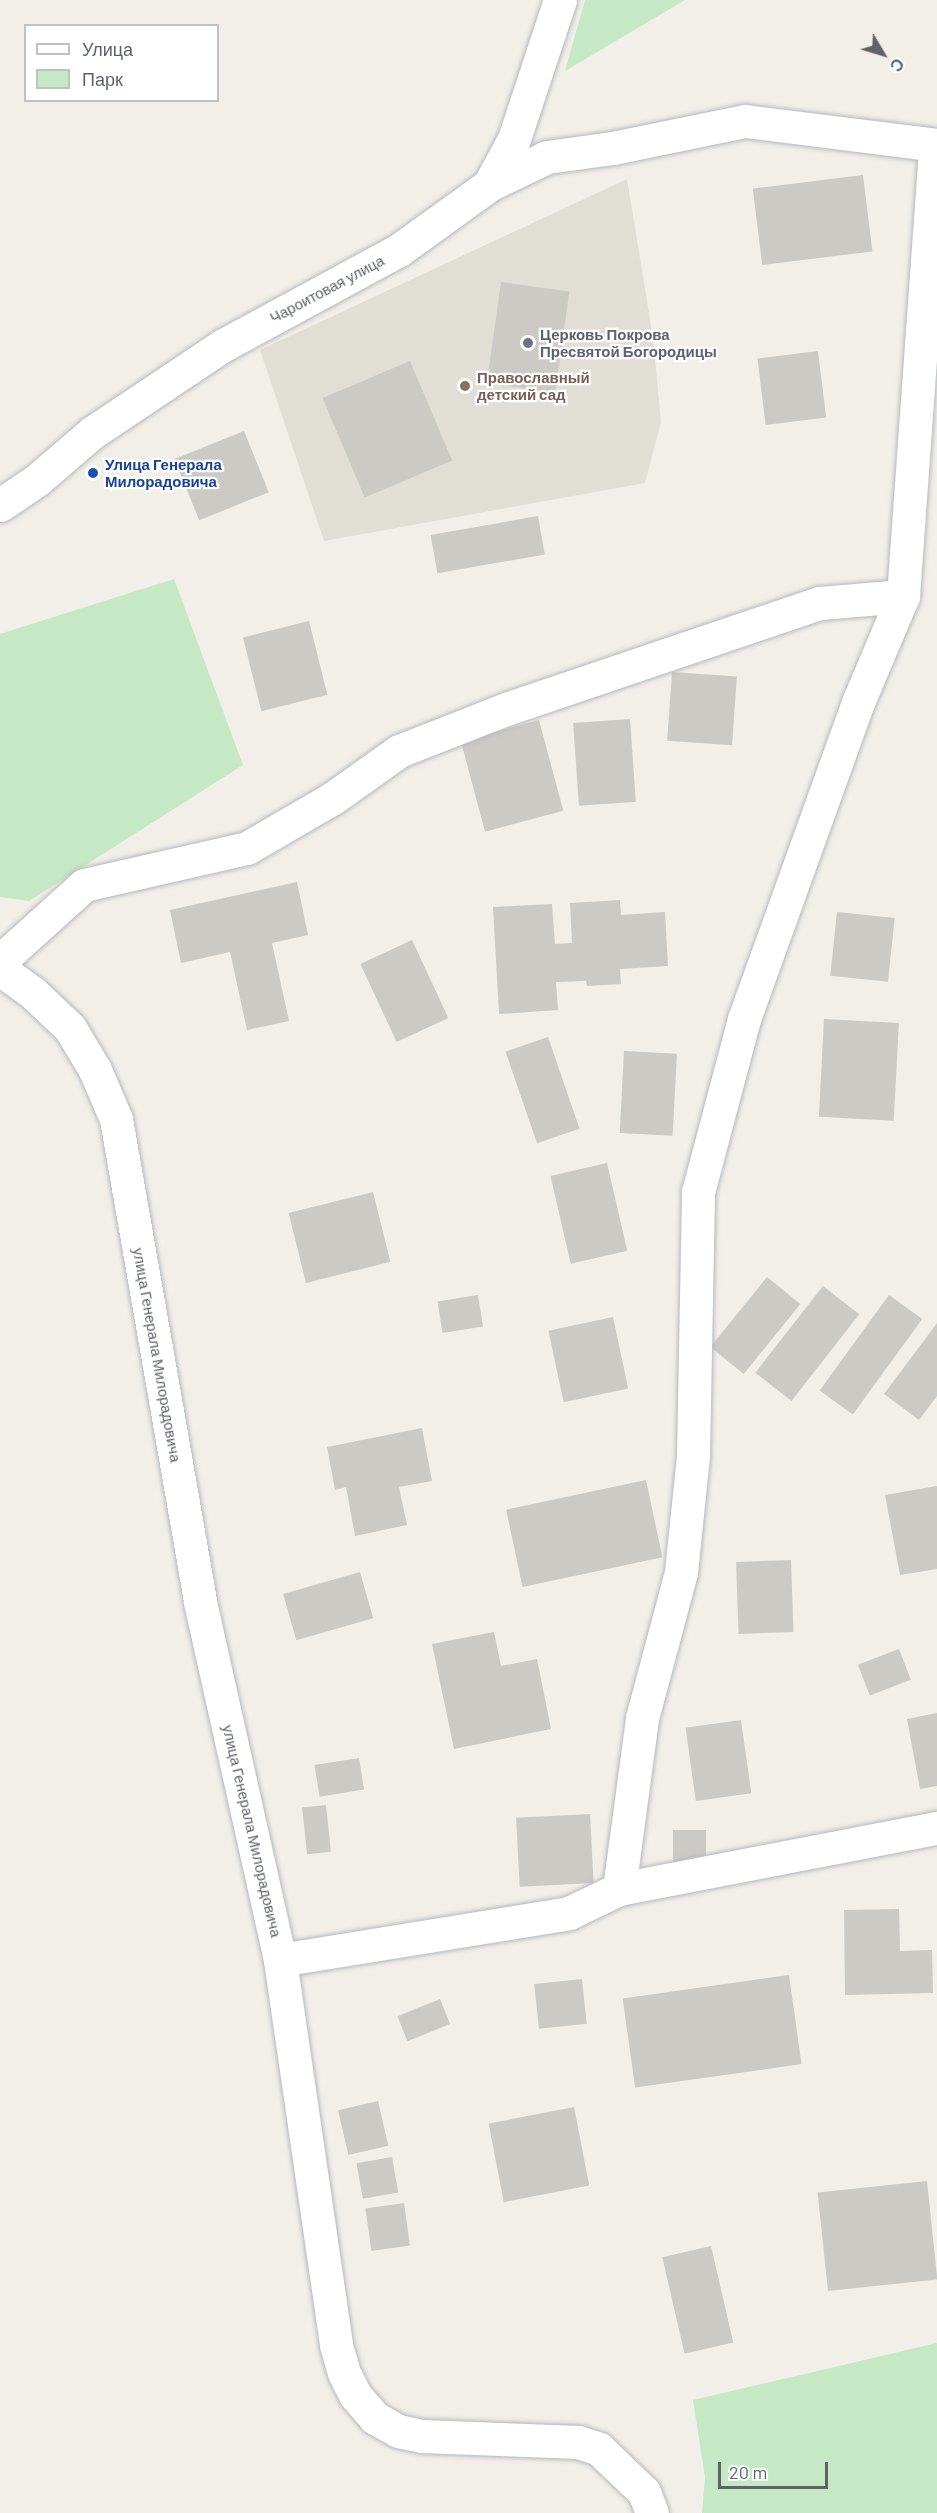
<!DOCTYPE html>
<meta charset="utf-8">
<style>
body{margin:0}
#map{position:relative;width:937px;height:2513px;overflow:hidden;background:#f1efe8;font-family:Barlow,sans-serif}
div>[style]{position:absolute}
.education>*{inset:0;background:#e1ded6}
.green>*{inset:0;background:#c5e8c5}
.building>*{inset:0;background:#cccac5;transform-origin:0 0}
.roads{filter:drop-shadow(0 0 2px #b5b8bc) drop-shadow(0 0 2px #b5b8bc)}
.minor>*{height:33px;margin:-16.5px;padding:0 16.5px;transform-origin:16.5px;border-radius:16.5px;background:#fff}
.tertiary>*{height:33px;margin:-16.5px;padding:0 16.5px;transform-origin:16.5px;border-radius:16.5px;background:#fff}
.dots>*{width:16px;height:16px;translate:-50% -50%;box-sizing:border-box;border:3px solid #fff;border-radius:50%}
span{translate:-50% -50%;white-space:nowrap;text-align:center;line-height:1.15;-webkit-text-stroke:4.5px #fff;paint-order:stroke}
.street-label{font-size:15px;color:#5f6368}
.worship-label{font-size:15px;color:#5b616d;font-weight:700}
.left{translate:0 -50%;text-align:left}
.education-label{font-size:15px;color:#785e54;font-weight:700}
.transit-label{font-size:15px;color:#164399;font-weight:700}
.legend{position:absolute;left:24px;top:24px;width:195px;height:78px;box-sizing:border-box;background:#fff;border:2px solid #bfc1c3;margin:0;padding:8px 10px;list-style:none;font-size:18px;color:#5f6368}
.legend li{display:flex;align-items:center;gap:12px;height:30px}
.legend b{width:30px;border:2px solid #bfc1c3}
.north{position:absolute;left:853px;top:24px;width:60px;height:60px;-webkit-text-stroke:4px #fff;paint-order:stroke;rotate:128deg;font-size:16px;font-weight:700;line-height:24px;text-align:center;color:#5f6368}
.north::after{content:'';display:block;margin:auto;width:21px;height:27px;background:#5f6368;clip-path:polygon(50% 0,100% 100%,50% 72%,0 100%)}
.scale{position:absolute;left:718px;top:2462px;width:110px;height:27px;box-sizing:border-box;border:3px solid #5f6368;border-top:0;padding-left:8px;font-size:18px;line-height:21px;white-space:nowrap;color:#5f6368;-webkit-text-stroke:4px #fff;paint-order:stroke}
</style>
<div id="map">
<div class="education">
<div style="clip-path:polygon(627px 179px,653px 338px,661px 422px,645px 483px,324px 541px,260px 350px)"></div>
</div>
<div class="green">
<div style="clip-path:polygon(585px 0,685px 0,565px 71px)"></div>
<div style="clip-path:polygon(174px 579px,243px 765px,29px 901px,0 897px,0 634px)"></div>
<div style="clip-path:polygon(937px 2343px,937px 2513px,702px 2513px,705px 2477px,693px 2400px)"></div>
</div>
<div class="building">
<div style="left:863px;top:175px;width:77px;height:111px;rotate:83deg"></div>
<div style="left:501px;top:282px;width:69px;height:102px;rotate:8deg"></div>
<div style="left:818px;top:351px;width:67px;height:61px;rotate:83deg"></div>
<div style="left:410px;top:361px;width:108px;height:95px;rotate:67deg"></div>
<div style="left:244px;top:431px;width:66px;height:75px;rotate:68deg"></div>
<div style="left:538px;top:516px;width:39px;height:109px;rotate:80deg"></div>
<div style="left:309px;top:621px;width:76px;height:68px;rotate:76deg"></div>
<div style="left:672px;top:672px;width:65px;height:69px;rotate:4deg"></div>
<div style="left:630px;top:719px;width:83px;height:57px;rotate:86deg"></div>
<div style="left:539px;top:720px;width:94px;height:81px;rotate:75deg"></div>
<div style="clip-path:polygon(297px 882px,308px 935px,272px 943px,289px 1021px,247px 1030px,230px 952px,181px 963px,170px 910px)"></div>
<div style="clip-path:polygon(620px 900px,621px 915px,665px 912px,668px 966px,620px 969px,621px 984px,587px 986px,586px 981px,556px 982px,558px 1010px,499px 1014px,493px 907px,552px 904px,555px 944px,572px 943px,570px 903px)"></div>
<div style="left:837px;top:912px;width:58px;height:64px;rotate:6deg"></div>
<div style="left:412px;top:940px;width:86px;height:57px;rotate:65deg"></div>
<div style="left:824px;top:1019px;width:75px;height:98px;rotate:3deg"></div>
<div style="left:548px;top:1037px;width:97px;height:45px;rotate:71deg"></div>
<div style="left:624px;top:1051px;width:53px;height:82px;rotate:3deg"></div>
<div style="left:607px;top:1163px;width:90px;height:58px;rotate:77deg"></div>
<div style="left:373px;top:1192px;width:72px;height:87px;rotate:76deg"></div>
<div style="left:767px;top:1277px;width:43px;height:90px;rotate:39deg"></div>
<div style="left:823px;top:1286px;width:46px;height:110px;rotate:38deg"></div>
<div style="left:478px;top:1295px;width:32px;height:41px;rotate:81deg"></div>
<div style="left:889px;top:1295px;width:41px;height:118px;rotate:36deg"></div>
<div style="left:613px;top:1317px;width:73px;height:66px;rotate:78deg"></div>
<div style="clip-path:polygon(937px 1323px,937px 1396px,919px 1420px,884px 1394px)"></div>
<div style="clip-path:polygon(422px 1428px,432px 1481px,399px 1487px,407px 1525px,355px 1536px,346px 1487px,335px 1490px,327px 1447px)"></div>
<div style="left:646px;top:1480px;width:79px;height:143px;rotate:78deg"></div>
<div style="clip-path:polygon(937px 1486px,937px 1569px,900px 1575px,885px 1495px)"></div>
<div style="left:791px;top:1560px;width:72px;height:55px;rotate:88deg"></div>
<div style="left:360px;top:1572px;width:48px;height:80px;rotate:74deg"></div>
<div style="clip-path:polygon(494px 1632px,501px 1666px,537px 1659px,551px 1729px,454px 1749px,432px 1644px)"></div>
<div style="left:899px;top:1649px;width:33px;height:44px;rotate:69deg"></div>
<div style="clip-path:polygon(937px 1713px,937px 1786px,920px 1789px,907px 1719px)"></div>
<div style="left:741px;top:1720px;width:74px;height:56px;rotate:82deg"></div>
<div style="left:359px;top:1758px;width:32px;height:45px;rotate:81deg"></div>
<div style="left:326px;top:1805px;width:47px;height:24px;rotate:84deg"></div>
<div style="left:590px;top:1814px;width:69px;height:74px;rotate:87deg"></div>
<div style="left:673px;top:1830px;width:33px;height:32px"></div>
<div style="clip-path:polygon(899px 1909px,900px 1951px,932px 1950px,933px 1993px,845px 1995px,844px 1910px)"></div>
<div style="left:789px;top:1975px;width:90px;height:168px;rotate:82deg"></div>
<div style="left:582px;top:1979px;width:45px;height:48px;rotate:84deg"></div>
<div style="left:440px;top:1999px;width:27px;height:46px;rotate:68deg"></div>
<div style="left:378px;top:2101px;width:46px;height:41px;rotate:77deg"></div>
<div style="left:574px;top:2107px;width:80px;height:87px;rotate:79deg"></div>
<div style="left:392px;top:2157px;width:36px;height:36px;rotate:80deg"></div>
<div style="left:927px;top:2181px;width:99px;height:110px;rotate:84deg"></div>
<div style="left:404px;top:2203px;width:43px;height:39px;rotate:82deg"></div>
<div style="left:711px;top:2246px;width:99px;height:50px;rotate:77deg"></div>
</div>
<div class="roads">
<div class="minor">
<div style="left:489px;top:185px;width:64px;rotate:-25.8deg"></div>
<div style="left:547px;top:157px;width:67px;rotate:-7.8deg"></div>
<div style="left:613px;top:148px;width:135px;rotate:-11.6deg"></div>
<div style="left:745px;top:121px;width:193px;rotate:7.1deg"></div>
<div style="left:0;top:961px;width:113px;rotate:-42.1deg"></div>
<div style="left:84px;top:885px;width:167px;rotate:-12.8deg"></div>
<div style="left:247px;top:848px;width:99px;rotate:-30.2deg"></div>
<div style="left:333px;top:798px;width:81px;rotate:-35.5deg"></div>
<div style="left:399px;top:751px;width:118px;rotate:-21.4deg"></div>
<div style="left:509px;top:708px;width:328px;rotate:-18.7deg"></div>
<div style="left:820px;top:603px;width:83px;rotate:-4.8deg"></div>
<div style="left:0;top:969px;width:41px;rotate:36deg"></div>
<div style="left:33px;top:993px;width:51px;rotate:43.4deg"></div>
<div style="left:70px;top:1028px;width:49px;rotate:59.2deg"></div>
<div style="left:95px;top:1070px;width:53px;rotate:66.8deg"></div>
<div style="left:116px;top:1119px;width:490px;rotate:80.1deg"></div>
<div style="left:200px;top:1602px;width:367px;rotate:77.4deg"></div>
<div style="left:280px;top:1960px;width:389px;rotate:81.7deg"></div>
<div style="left:336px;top:2345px;width:29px;rotate:74deg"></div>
<div style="left:344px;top:2373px;width:25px;rotate:63deg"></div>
<div style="left:355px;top:2395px;width:30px;rotate:49deg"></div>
<div style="left:375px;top:2418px;width:26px;rotate:29deg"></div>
<div style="left:398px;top:2431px;width:25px;rotate:12deg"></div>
<div style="left:422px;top:2436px;width:156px;rotate:2.2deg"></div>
<div style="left:578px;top:2442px;width:22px;rotate:18deg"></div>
<div style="left:599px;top:2449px;width:62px;rotate:43.7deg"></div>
<div style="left:644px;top:2492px;width:22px;rotate:69deg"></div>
<div style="left:619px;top:1889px;width:173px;rotate:-82.3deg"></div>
<div style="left:642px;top:1718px;width:151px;rotate:-75deg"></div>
<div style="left:681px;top:1572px;width:118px;rotate:-84.1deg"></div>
<div style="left:693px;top:1455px;width:263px;rotate:-88.9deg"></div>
<div style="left:698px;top:1192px;width:179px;rotate:-75.1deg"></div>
<div style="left:744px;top:1019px;width:339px;rotate:-70.2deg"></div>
<div style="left:859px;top:700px;width:113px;rotate:-67.1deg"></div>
<div style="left:903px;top:596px;width:452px;rotate:-85.9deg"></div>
<div style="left:280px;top:1960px;width:293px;rotate:-9.2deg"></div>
<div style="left:569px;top:1913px;width:55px;rotate:-25.6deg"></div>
<div style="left:619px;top:1889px;width:324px;rotate:-10.9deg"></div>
</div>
<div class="tertiary">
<div style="left:0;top:505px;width:45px;rotate:-34deg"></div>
<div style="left:37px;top:480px;width:74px;rotate:-40.6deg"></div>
<div style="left:93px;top:432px;width:155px;rotate:-33.7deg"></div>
<div style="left:222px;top:346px;width:201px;rotate:-28.5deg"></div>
<div style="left:399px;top:250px;width:111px;rotate:-35.8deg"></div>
<div style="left:489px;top:185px;width:52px;rotate:-61.5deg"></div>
<div style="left:514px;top:139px;width:146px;rotate:-71.7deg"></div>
</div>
</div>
<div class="dots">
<div style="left:528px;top:343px;background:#6b7280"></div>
<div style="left:465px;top:386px;background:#8d6e63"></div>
<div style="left:93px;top:473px;background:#1a4fb4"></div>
</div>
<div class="street-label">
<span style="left:327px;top:289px;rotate:-28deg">Чароитовая улица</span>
<span style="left:157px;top:1355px;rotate:80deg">улица Генерала Милорадовича</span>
<span style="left:252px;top:1831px;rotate:77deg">улица Генерала Милорадовича</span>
</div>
<div class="worship-label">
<span class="left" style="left:540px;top:343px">Церковь Покрова<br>Пресвятой Богородицы</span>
</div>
<div class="education-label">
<span class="left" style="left:477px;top:386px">Православный<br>детский сад</span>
</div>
<div class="transit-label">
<span class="left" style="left:105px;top:473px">Улица Генерала<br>Милорадовича</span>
</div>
<ul class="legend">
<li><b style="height:8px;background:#fff"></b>Улица</li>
<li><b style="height:16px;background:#c5e8c5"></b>Парк</li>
</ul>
<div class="north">С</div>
<div class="scale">20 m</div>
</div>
